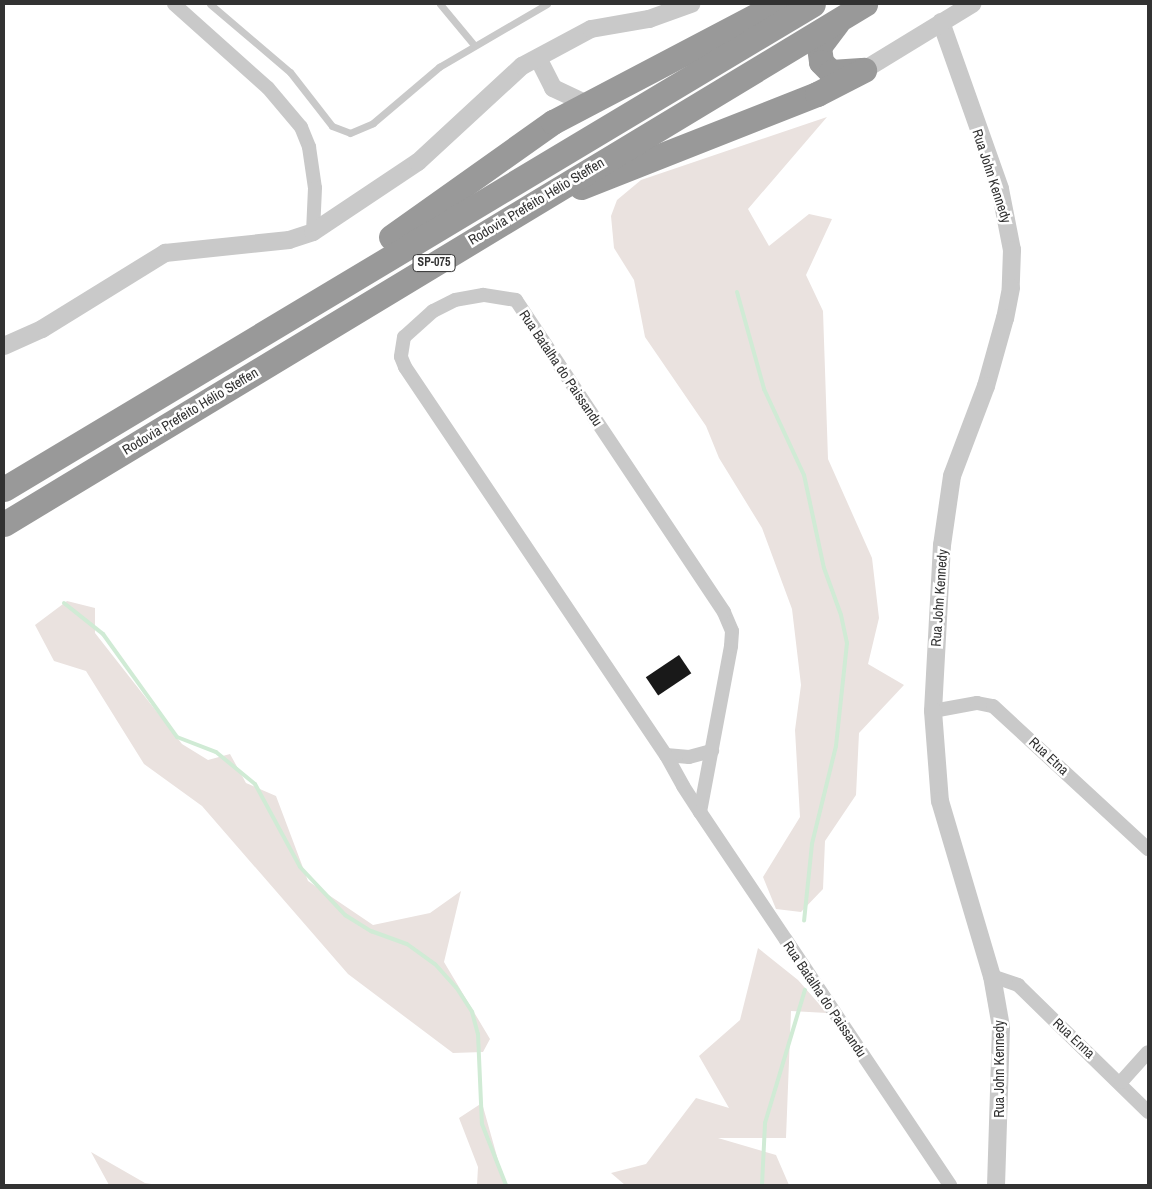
<!DOCTYPE html>
<meta charset="utf-8">
<style>
body{margin:0}
#map{position:relative;width:1152px;height:1189px;overflow:hidden;background:#fff;font-family:"Archivo Narrow",sans-serif}
div>[style]{position:absolute}
.green>*{inset:0;background:#eae2df}
.stream>*{height:4px;margin:-2px;padding:0 2px;transform-origin:2px;border-radius:2px;background:#d0ebd5}
.building>*{inset:0;background:#191919;transform-origin:0 0}
.service>*{height:7px;margin:-3.5px;padding:0 3.5px;transform-origin:3.5px;border-radius:3.5px;background:#c9c9c9}
.minor>*{height:14px;margin:-7px;padding:0 7px;transform-origin:7px;border-radius:7px;background:#c9c9c9}
.tertiary>*{height:18px;margin:-9px;padding:0 9px;transform-origin:9px;border-radius:9px;background:#c9c9c9}
.motorway>*{height:25px;margin:-12.5px;padding:0 12.5px;transform-origin:12.5px;border-radius:12.5px;background:#999}
span{translate:-50% -50%;white-space:nowrap;text-align:center;line-height:1.15;-webkit-text-stroke:5px #fff;paint-order:stroke}
.shield-label span{padding:1px 4px;background:#fff;border:1px solid;border-radius:4px;-webkit-text-stroke-width:0}
.shield-label{font-size:12px;color:#323232;font-weight:700}
.street-label{font-size:14px;color:#323232}
.frame{position:absolute;inset:0;border:5px solid #323232;pointer-events:none}
</style>
<div id="map">
<div class="green">
<div style="clip-path:polygon(827px 117px,748px 209px,769px 246px,809px 214px,832px 219px,806px 275px,823px 311px,828px 459px,872px 558px,879px 618px,868px 664px,904px 685px,859px 733px,856px 795px,825px 841px,823px 889px,801px 912px,776px 909px,763px 877px,800px 817px,795px 730px,801px 685px,792px 609px,762px 528px,719px 458px,706px 426px,645px 337px,634px 280px,614px 248px,611px 216px,617px 200px,641px 180px)"></div>
<div style="clip-path:polygon(67px 601px,95px 608px,95px 633px,182px 744px,208px 760px,230px 754px,246px 783px,276px 796px,308px 881px,373px 925px,430px 913px,461px 891px,444px 962px,490px 1039px,483px 1052px,453px 1053px,348px 974px,202px 806px,144px 764px,86px 671px,54px 661px,35px 625px)"></div>
<div style="clip-path:polygon(758px 948px,798px 980px,827px 1013px,791px 1011px,786px 1138px,718px 1138px,776px 1155px,789px 1185px,625px 1185px,611px 1173px,646px 1164px,696px 1098px,729px 1108px,699px 1056px,740px 1020px)"></div>
<div style="clip-path:polygon(482px 1103px,505px 1185px,477px 1185px,478px 1167px,459px 1118px)"></div>
<div style="clip-path:polygon(91px 1152px,145px 1183px,158px 1185px,109px 1185px)"></div>
</div>
<div class="stream">
<div style="left:737px;top:292px;width:101px;rotate:74.4deg"></div>
<div style="left:764px;top:389px;width:95px;rotate:65.1deg"></div>
<div style="left:804px;top:475px;width:95px;rotate:77.9deg"></div>
<div style="left:824px;top:568px;width:50px;rotate:70.1deg"></div>
<div style="left:841px;top:615px;width:29px;rotate:78deg"></div>
<div style="left:847px;top:643px;width:104px;rotate:96.1deg"></div>
<div style="left:836px;top:746px;width:101px;rotate:103.8deg"></div>
<div style="left:812px;top:844px;width:77px;rotate:95.9deg"></div>
<div style="left:64px;top:603px;width:50px;rotate:38.5deg"></div>
<div style="left:103px;top:634px;width:127px;rotate:54.3deg"></div>
<div style="left:177px;top:737px;width:42px;rotate:21deg"></div>
<div style="left:216px;top:752px;width:50px;rotate:39.4deg"></div>
<div style="left:255px;top:784px;width:94px;rotate:61.5deg"></div>
<div style="left:300px;top:867px;width:66px;rotate:46.8deg"></div>
<div style="left:345px;top:915px;width:31px;rotate:32deg"></div>
<div style="left:371px;top:931px;width:38px;rotate:20deg"></div>
<div style="left:407px;top:944px;width:34px;rotate:36deg"></div>
<div style="left:435px;top:964px;width:31px;rotate:48deg"></div>
<div style="left:456px;top:987px;width:30px;rotate:57deg"></div>
<div style="left:472px;top:1012px;width:23px;rotate:75deg"></div>
<div style="left:478px;top:1034px;width:90px;rotate:87.5deg"></div>
<div style="left:482px;top:1124px;width:66px;rotate:68.5deg"></div>
<div style="left:762px;top:1185px;width:62px;rotate:-87.2deg"></div>
<div style="left:765px;top:1123px;width:139px;rotate:-73.3deg"></div>
</div>
<div class="building">
<div style="left:679px;top:655px;width:22px;height:40px;rotate:56deg"></div>
</div>
<div class="service">
<div style="left:210px;top:4px;width:105px;rotate:40.4deg"></div>
<div style="left:290px;top:72px;width:68px;rotate:52.1deg"></div>
<div style="left:332px;top:126px;width:19px;rotate:21deg"></div>
<div style="left:350px;top:133px;width:25px;rotate:-23deg"></div>
<div style="left:373px;top:123px;width:87px;rotate:-40.3deg"></div>
<div style="left:439px;top:67px;width:125px;rotate:-30.3deg"></div>
<div style="left:440px;top:4px;width:53px;rotate:50.3deg"></div>
</div>
<div class="minor">
<div style="left:174px;top:4px;width:126px;rotate:41.8deg"></div>
<div style="left:268px;top:88px;width:51px;rotate:49.8deg"></div>
<div style="left:301px;top:127px;width:22px;rotate:68deg"></div>
<div style="left:309px;top:147px;width:41px;rotate:81.7deg"></div>
<div style="left:315px;top:188px;width:44px;rotate:92.6deg"></div>
<div style="left:933px;top:711px;width:45px;rotate:-10.3deg"></div>
<div style="left:977px;top:703px;width:16px;rotate:11deg"></div>
<div style="left:993px;top:706px;width:211px;rotate:42.7deg"></div>
<div style="left:666px;top:755px;width:23px;rotate:5deg"></div>
<div style="left:689px;top:757px;width:24px;rotate:-15deg"></div>
<div style="left:700px;top:812px;width:169px;rotate:-79.4deg"></div>
<div style="left:731px;top:646px;width:15px;rotate:-86deg"></div>
<div style="left:732px;top:631px;width:21px;rotate:-113deg"></div>
<div style="left:724px;top:612px;width:375px;rotate:-123.7deg"></div>
<div style="left:516px;top:300px;width:33px;rotate:-171deg"></div>
<div style="left:483px;top:295px;width:28px;rotate:170deg"></div>
<div style="left:455px;top:300px;width:25px;rotate:153deg"></div>
<div style="left:433px;top:311px;width:39px;rotate:138deg"></div>
<div style="left:404px;top:337px;width:20px;rotate:99deg"></div>
<div style="left:401px;top:357px;width:11px;rotate:68deg"></div>
<div style="left:405px;top:367px;width:468px;rotate:56.1deg"></div>
<div style="left:666px;top:755px;width:35px;rotate:61deg"></div>
<div style="left:683px;top:786px;width:31px;rotate:57deg"></div>
<div style="left:700px;top:812px;width:154px;rotate:56.1deg"></div>
<div style="left:786px;top:940px;width:295px;rotate:56.2deg"></div>
<div style="left:992px;top:976px;width:28px;rotate:19deg"></div>
<div style="left:1018px;top:985px;width:182px;rotate:44.3deg"></div>
<div style="left:1121px;top:1082px;width:40px;rotate:-48deg"></div>
</div>
<div class="tertiary">
<div style="left:941px;top:22px;width:177px;rotate:70.5deg"></div>
<div style="left:1000px;top:189px;width:62px;rotate:78.9deg"></div>
<div style="left:1012px;top:250px;width:38px;rotate:92deg"></div>
<div style="left:1011px;top:288px;width:31px;rotate:101deg"></div>
<div style="left:1005px;top:318px;width:71px;rotate:105.6deg"></div>
<div style="left:986px;top:386px;width:96px;rotate:110.7deg"></div>
<div style="left:952px;top:476px;width:70px;rotate:98.2deg"></div>
<div style="left:942px;top:545px;width:166px;rotate:93.1deg"></div>
<div style="left:933px;top:711px;width:90px;rotate:85.6deg"></div>
<div style="left:940px;top:801px;width:183px;rotate:73.5deg"></div>
<div style="left:992px;top:976px;width:52px;rotate:80deg"></div>
<div style="left:1001px;top:1027px;width:158px;rotate:91.8deg"></div>
<div style="left:538px;top:58px;width:34px;rotate:63deg"></div>
<div style="left:553px;top:88px;width:35px;rotate:25deg"></div>
<div style="left:864px;top:70px;width:127px;rotate:-31.4deg"></div>
<div style="left:4px;top:346px;width:42px;rotate:-24.1deg"></div>
<div style="left:42px;top:329px;width:145px;rotate:-31.7deg"></div>
<div style="left:165px;top:253px;width:125px;rotate:-6deg"></div>
<div style="left:289px;top:240px;width:25px;rotate:-18deg"></div>
<div style="left:313px;top:232px;width:126px;rotate:-33.7deg"></div>
<div style="left:418px;top:162px;width:142px;rotate:-42.7deg"></div>
<div style="left:522px;top:66px;width:78px;rotate:-28.2deg"></div>
<div style="left:591px;top:29px;width:59px;rotate:-9.8deg"></div>
<div style="left:649px;top:19px;width:45px;rotate:-19.7deg"></div>
</div>
<div class="motorway">
<div style="left:837px;top:23px;width:30px;rotate:127deg"></div>
<div style="left:819px;top:47px;width:15px;rotate:82deg"></div>
<div style="left:821px;top:62px;width:14px;rotate:45deg"></div>
<div style="left:831px;top:72px;width:30px;rotate:-4deg"></div>
<div style="left:581px;top:187px;width:254px;rotate:-21.5deg"></div>
<div style="left:817px;top:94px;width:53px;rotate:-27.1deg"></div>
<div style="left:391px;top:237px;width:199px;rotate:-35.4deg"></div>
<div style="left:553px;top:122px;width:254px;rotate:-27.7deg"></div>
<div style="left:4px;top:489px;width:943px;rotate:-30.94deg"></div>
<div style="left:4px;top:524px;width:1006px;rotate:-31.13deg"></div>
</div>
<div class="shield-label">
<span style="left:434px;top:263px">SP-075</span>
</div>
<div class="street-label">
<span style="left:992px;top:176px;rotate:72deg">Rua John Kennedy</span>
<span style="left:536px;top:201px;rotate:-31deg">Rodovia Prefeito Hélio Steffen</span>
<span style="left:561px;top:368px;rotate:56deg">Rua Batalha do Paissandu</span>
<span style="left:190px;top:411px;rotate:-31deg">Rodovia Prefeito Hélio Steffen</span>
<span style="left:939px;top:598px;rotate:-86deg">Rua John Kennedy</span>
<span style="left:1049px;top:756px;rotate:43deg">Rua Etna</span>
<span style="left:825px;top:999px;rotate:56deg">Rua Batalha do Paissandu</span>
<span style="left:1074px;top:1038px;rotate:43deg">Rua Enna</span>
<span style="left:999px;top:1069px;rotate:-90deg">Rua John Kennedy</span>
</div>
<div class="frame"></div>
</div>
